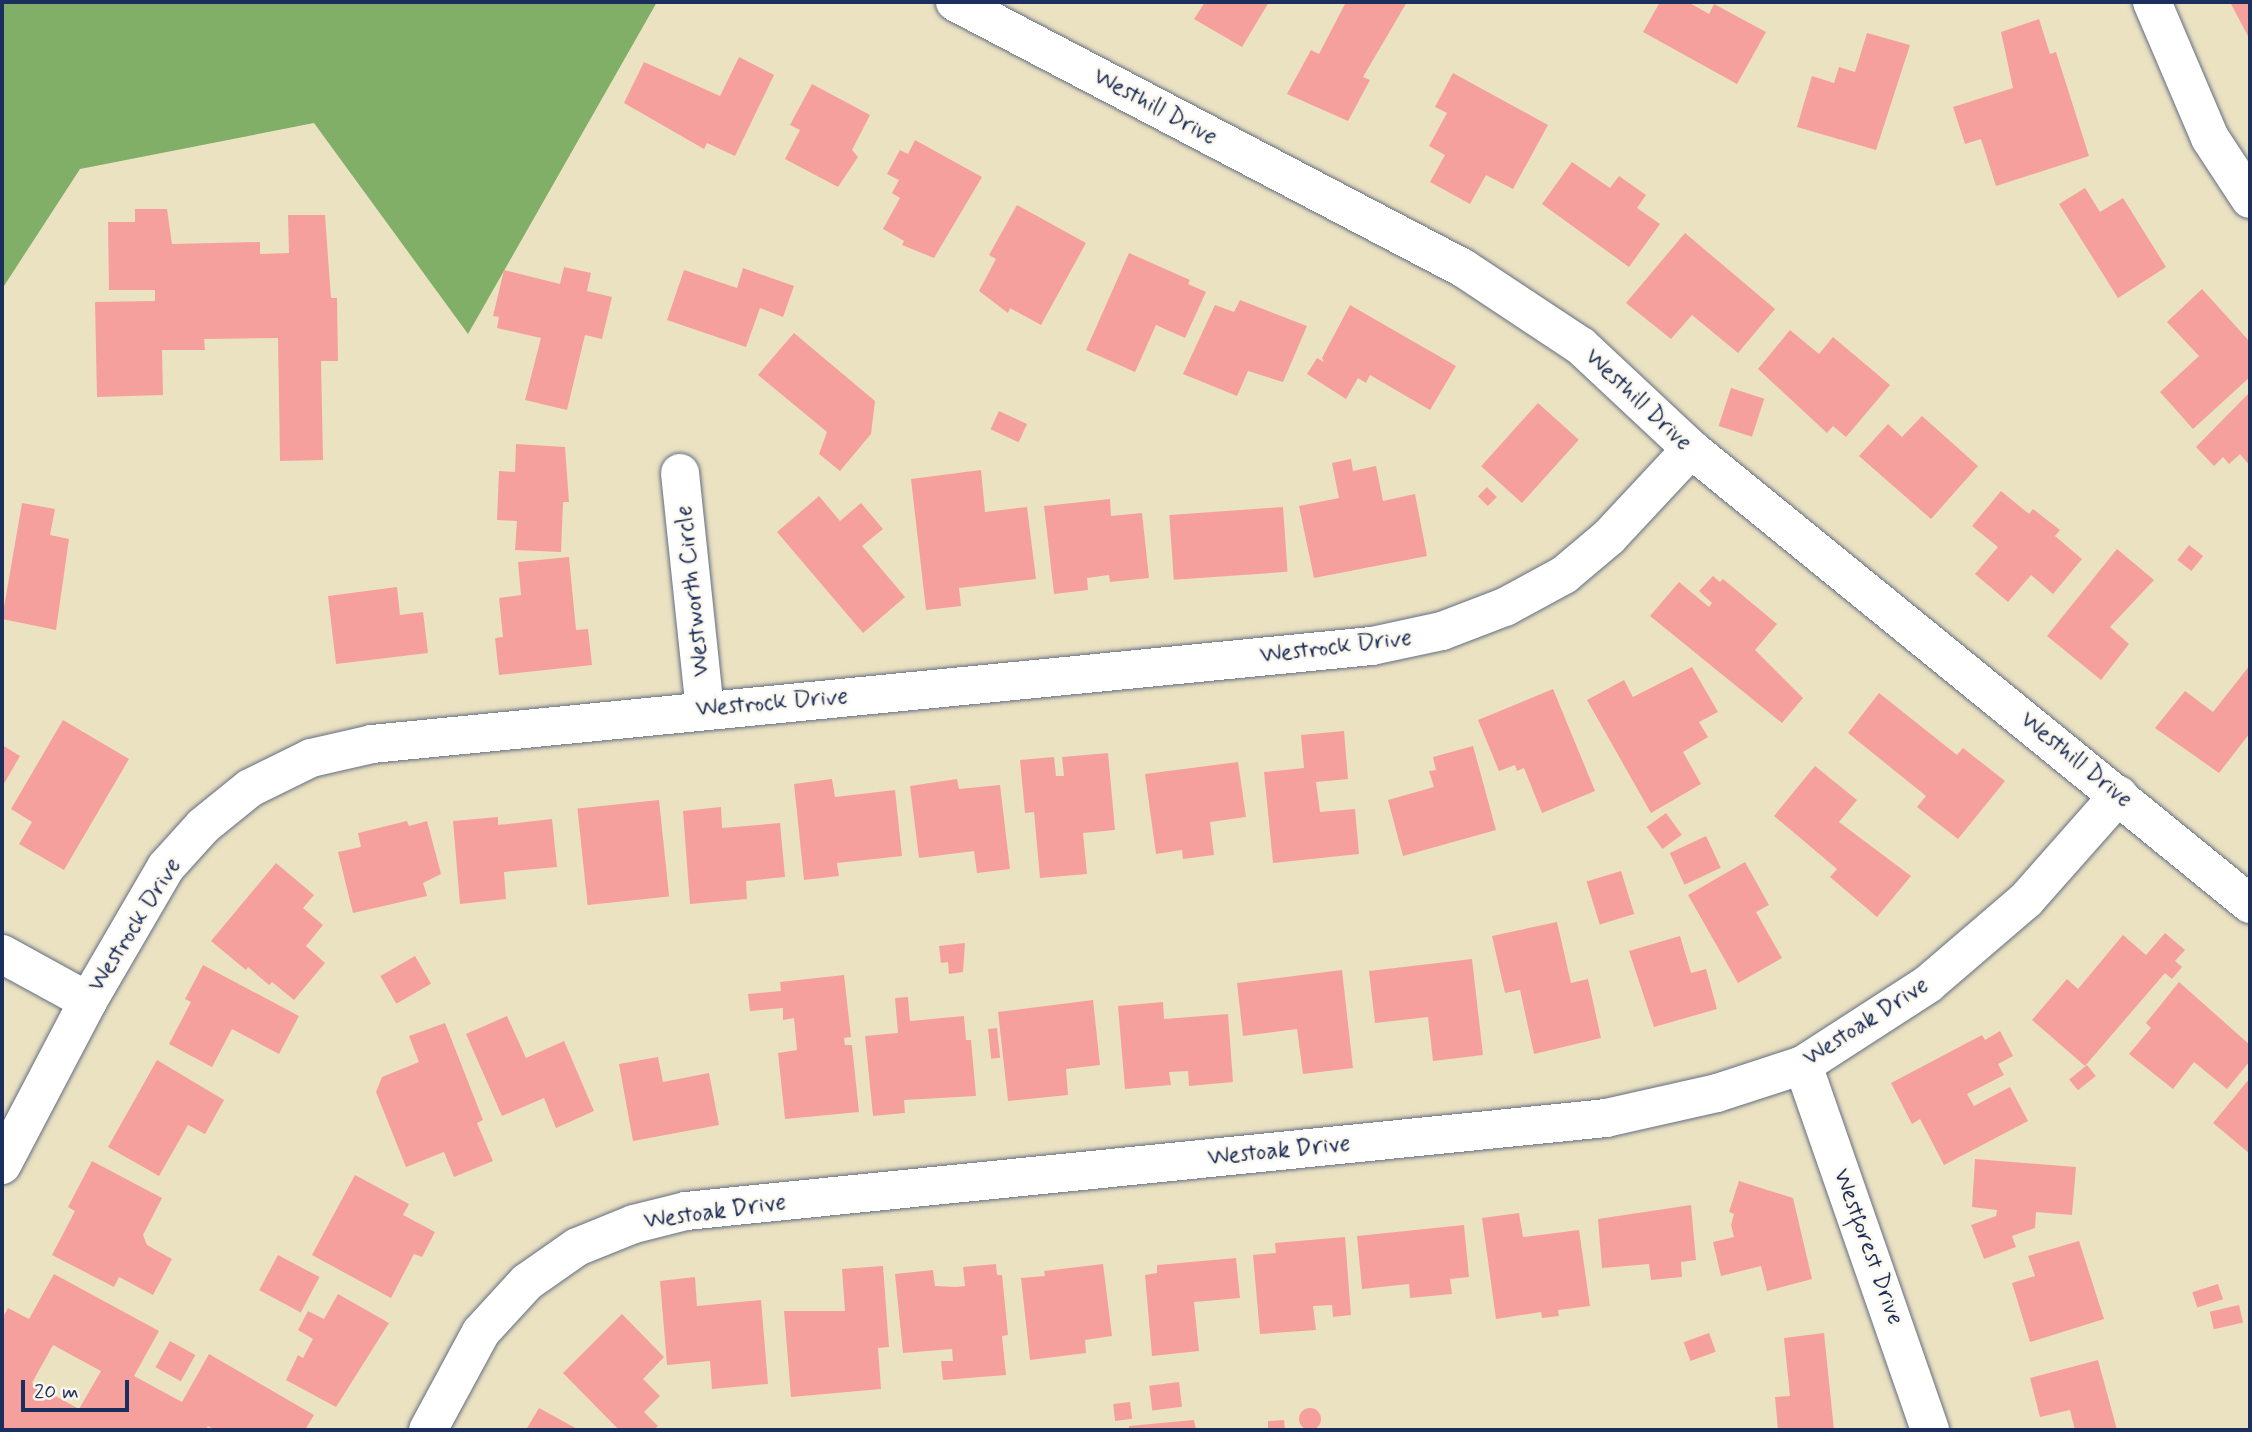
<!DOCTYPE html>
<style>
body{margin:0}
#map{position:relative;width:2252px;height:1432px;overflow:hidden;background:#ebe2c2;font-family:Mynerve,sans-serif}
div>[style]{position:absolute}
.forest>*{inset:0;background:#81af67}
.building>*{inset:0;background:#f6a09e;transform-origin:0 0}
.round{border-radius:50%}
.roads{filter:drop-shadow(0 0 2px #646e81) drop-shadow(0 0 2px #646e81)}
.minor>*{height:38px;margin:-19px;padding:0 19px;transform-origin:19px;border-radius:19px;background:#fff}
span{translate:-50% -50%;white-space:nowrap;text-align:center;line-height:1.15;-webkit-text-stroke:5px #fbf7ec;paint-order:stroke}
.street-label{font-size:24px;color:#1b2f5e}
.frame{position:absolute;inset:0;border:4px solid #1b2f5e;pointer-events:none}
.scale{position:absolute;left:21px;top:1380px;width:108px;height:32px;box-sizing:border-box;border:4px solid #1b2f5e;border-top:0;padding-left:9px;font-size:21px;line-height:24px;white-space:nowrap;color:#1b2f5e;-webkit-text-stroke:5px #fbf7ec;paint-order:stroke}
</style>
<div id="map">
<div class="forest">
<div style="clip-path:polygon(2px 2px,657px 2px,468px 334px,314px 123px,80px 169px,2px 289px)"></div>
</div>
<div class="building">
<div style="clip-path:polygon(1205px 2px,1269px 2px,1242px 47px,1194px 19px)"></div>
<div style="clip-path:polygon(1346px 2px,1407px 2px,1363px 77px,1370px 80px,1348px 121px,1287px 94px,1311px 50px,1319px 54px)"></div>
<div style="clip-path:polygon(1660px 2px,1688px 2px,1709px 14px,1714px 4px,1766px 32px,1737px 84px,1643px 32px)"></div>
<div style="clip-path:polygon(2230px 2px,2250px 2px,2250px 40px)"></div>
<div style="clip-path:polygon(2039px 19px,2050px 54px,2056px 52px,2089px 156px,1996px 186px,1981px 139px,1965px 144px,1953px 107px,2013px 88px,2001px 32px)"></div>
<div style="clip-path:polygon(1867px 33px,1910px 45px,1876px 150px,1797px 127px,1812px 76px,1834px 83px,1839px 67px,1855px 72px)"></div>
<div style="clip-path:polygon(739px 57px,774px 75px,735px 156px,707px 143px,704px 149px,624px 103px,644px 62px,720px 96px)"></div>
<div style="clip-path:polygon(1453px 73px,1548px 125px,1513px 189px,1486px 175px,1470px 204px,1430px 182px,1445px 155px,1429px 146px,1447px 113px,1435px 107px)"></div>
<div style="clip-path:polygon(812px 84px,870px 115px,852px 150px,858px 157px,838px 187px,785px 159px,800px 130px,790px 125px)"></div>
<div style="clip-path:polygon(915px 140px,982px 177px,934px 258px,902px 245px,904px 241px,883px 229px,900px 198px,892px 193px,899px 180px,887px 174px,900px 150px,908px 154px)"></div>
<div style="clip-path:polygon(1572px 162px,1610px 188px,1619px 176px,1646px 195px,1637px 208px,1660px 224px,1629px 267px,1542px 204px)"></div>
<div style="clip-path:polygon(2085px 188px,2100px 212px,2123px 198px,2166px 267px,2118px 298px,2059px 204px)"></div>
<div style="clip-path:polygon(1017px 205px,1086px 243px,1041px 325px,1010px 308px,1008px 313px,979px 291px,996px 259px,989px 255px)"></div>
<div style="clip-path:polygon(135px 209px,167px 209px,172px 244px,260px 242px,260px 254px,289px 253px,288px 215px,325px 215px,331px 298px,337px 298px,338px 361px,321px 361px,323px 460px,280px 461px,278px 338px,204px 339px,205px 350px,162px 350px,163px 395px,97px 397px,95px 302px,155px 301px,155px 290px,109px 290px,108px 222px,135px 222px)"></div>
<div style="clip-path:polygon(1685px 233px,1775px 309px,1738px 353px,1692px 315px,1671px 339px,1626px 303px)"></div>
<div style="clip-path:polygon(1129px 253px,1190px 280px,1188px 284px,1206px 292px,1185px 338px,1156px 325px,1135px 372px,1086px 350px)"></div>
<div style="clip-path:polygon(564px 267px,591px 273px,587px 291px,612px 297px,602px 339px,585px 335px,567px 410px,525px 400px,541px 338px,497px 328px,499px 317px,493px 316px,504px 270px,560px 284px)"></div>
<div style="clip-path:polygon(743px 268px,794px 286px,783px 317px,760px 308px,746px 347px,667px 320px,684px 270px,737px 288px)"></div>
<div style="clip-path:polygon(2202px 289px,2250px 342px,2250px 377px,2193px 429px,2160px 392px,2199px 356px,2167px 322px)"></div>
<div style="clip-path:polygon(1240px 300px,1307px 326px,1283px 382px,1248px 371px,1237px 396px,1183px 374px,1215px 305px,1234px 312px)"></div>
<div style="clip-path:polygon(1350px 305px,1456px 366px,1430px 410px,1370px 375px,1366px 383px,1358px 378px,1346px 399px,1307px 374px,1317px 358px,1324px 362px,1322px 358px)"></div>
<div style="clip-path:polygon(1790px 330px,1819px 354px,1833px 337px,1890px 385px,1846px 437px,1833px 426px,1827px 433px,1758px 369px)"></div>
<div style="clip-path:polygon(794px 333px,875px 401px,871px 434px,840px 471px,819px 454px,827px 432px,758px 375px)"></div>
<div style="left:1731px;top:388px;width:35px;height:40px;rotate:18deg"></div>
<div style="clip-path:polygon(2250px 392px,2250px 466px,2240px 454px,2229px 464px,2223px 457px,2214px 466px,2196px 447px)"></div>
<div style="left:1538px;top:403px;width:55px;height:85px;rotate:42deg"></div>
<div style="left:999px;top:411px;width:31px;height:20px;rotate:25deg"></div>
<div style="clip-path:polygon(1922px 416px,1978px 466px,1931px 519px,1859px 456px,1888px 424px,1902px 437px)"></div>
<div style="clip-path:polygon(516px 444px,565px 447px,569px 502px,563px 502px,561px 552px,515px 550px,517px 521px,497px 520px,499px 471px,515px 472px)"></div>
<div style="clip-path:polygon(1351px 459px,1353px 471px,1376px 466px,1383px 501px,1415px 494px,1427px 556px,1314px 578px,1299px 506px,1339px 498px,1332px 463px)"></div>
<div style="clip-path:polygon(981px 470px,985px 512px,1027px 507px,1036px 579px,959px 588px,961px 606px,926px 610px,911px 479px)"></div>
<div style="left:1487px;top:487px;width:14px;height:13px;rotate:45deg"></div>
<div style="clip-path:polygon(2001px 491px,2029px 514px,2033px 509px,2060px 530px,2055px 536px,2082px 559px,2053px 594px,2031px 575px,2008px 602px,1975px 574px,1998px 547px,1972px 526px)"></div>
<div style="clip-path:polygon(819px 496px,840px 521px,861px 503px,883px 529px,862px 546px,905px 597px,863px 633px,777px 532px)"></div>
<div style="clip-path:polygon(1110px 499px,1111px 516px,1142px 513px,1149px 578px,1110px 582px,1109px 575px,1087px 578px,1088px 590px,1054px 594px,1044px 506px)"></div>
<div style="clip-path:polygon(22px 503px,55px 509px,50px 535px,69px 539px,56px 630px,2px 619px)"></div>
<div style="left:1283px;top:507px;width:65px;height:114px;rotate:86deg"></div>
<div style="left:2189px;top:545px;width:18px;height:19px;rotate:38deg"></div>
<div style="clip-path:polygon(2117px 549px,2154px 580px,2110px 627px,2129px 644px,2101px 680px,2047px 636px)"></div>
<div style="clip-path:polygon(569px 557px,576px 630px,588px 629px,592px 665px,499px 675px,495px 638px,503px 637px,499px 598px,521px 595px,518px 562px)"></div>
<div style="clip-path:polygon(1713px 576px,1720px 582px,1723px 579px,1777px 624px,1755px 650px,1803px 698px,1782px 723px,1650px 616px,1679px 582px,1709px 607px,1712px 603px,1699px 591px)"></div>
<div style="clip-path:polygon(397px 587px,400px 615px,423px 612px,428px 653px,336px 664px,328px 596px)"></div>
<div style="clip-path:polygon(2250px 665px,2250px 733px,2219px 773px,2155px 728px,2185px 691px,2213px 712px)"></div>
<div style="clip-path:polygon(1692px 667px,1718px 712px,1699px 722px,1708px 737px,1683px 752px,1701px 784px,1651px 813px,1587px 700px,1624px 680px,1633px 697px)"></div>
<div style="clip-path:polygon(1553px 689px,1595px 791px,1542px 813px,1524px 768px,1517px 771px,1515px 765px,1499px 771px,1478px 720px)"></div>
<div style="clip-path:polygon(1879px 693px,1957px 755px,1963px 748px,2005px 781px,1958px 839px,1917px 807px,1926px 796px,1848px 733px)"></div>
<div style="clip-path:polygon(63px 720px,129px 759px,64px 870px,19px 844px,32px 822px,11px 809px)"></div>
<div style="clip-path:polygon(1344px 731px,1348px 779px,1316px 782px,1320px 812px,1355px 809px,1359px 854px,1273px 863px,1264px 772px,1304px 768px,1301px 735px)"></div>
<div style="clip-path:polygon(2px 745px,20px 756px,2px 787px)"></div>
<div style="clip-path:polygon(1473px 746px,1496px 830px,1403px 856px,1388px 800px,1434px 787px,1429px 771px,1436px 770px,1433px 757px)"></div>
<div style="clip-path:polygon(1108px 753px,1115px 830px,1083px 833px,1087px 874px,1040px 878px,1034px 812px,1025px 813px,1020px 760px,1054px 757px,1056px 776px,1064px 776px,1062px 757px)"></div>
<div style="clip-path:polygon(1238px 762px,1246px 817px,1210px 822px,1214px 855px,1183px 859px,1182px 850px,1156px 854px,1145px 774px)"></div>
<div style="clip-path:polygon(1815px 766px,1857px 800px,1839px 822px,1911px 876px,1877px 917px,1830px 877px,1837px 869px,1774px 816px)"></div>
<div style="clip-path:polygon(832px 779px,835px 797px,895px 790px,902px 856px,837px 863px,839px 876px,804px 880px,794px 784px)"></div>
<div style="clip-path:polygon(957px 779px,959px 789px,1000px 785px,1010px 869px,977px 873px,974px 851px,919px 858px,910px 786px)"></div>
<div style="left:659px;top:800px;width:97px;height:82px;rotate:84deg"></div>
<div style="clip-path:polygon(721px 807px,722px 828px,780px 823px,785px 877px,746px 881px,747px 899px,690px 904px,683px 811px)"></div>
<div style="left:1666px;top:813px;width:27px;height:24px;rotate:54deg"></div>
<div style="clip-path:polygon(498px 817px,498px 825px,552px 819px,557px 867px,504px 872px,506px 899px,460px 904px,453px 821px)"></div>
<div style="clip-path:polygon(407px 821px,409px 826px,427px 821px,441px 874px,423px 883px,427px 896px,353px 913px,338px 852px,361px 847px,358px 833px)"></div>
<div style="left:1706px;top:836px;width:35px;height:40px;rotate:65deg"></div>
<div style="clip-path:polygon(1745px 862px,1769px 905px,1756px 912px,1782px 958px,1738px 983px,1688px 895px)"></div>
<div style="clip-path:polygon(276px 863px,314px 895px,303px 908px,323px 925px,306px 946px,325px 963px,294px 1000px,272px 982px,269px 985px,248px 967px,246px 970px,211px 941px)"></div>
<div style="left:1621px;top:871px;width:45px;height:36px;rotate:73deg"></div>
<div style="clip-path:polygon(1557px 922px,1571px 983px,1588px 979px,1601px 1038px,1534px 1054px,1520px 990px,1505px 993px,1492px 936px)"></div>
<div style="clip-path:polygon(2165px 933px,2185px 950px,2175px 961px,2182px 967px,2172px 979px,2165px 973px,2085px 1066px,2032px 1020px,2067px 979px,2078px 989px,2123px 935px,2146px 955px)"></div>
<div style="clip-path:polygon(1680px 936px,1691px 973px,1706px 969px,1717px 1009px,1654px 1027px,1629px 951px)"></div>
<div style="clip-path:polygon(965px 943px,963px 972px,949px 974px,948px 962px,941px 963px,939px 946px)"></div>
<div style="left:415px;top:956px;width:32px;height:40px;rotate:60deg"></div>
<div style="clip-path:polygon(1472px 959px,1483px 1055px,1433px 1061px,1428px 1017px,1375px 1023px,1369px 971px)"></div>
<div style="clip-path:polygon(203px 965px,299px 1016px,279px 1054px,232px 1029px,212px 1067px,169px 1044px,191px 1002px,185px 999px)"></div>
<div style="clip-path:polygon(1342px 970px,1353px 1068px,1303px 1074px,1297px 1029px,1243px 1036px,1237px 983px)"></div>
<div style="clip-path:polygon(844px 975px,851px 1037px,844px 1038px,845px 1045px,852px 1045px,859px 1112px,785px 1119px,778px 1053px,797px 1050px,794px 1018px,783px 1020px,783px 1008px,750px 1011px,748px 994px,781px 991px,780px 982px)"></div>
<div style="clip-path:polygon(2179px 982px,2250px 1045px,2250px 1061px,2227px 1089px,2194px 1062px,2173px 1089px,2129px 1054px,2151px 1028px,2146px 1023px)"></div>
<div style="clip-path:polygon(908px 997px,910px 1021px,964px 1016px,966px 1040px,971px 1040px,976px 1096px,904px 1100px,905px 1113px,873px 1116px,865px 1036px,898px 1033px,895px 998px)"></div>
<div style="clip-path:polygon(1093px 1000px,1100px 1065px,1066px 1069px,1068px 1095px,1008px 1101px,998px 1012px)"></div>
<div style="clip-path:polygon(1163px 1002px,1164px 1019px,1228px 1014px,1233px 1082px,1189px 1086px,1188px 1071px,1169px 1072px,1171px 1085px,1125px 1089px,1118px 1006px)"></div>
<div style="clip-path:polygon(507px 1016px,526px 1058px,564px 1041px,594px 1111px,556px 1128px,544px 1098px,502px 1116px,466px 1034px)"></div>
<div style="clip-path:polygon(445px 1023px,483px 1120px,477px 1123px,493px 1161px,454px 1177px,444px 1152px,406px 1167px,376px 1092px,382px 1077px,419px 1062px,409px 1036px)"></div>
<div style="left:997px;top:1028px;width:30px;height:9px;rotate:84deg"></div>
<div style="clip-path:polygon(2000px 1031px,2013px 1056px,1998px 1064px,2004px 1075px,1967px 1094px,1974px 1106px,2010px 1087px,2028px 1121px,1944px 1165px,1920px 1119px,1912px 1124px,1891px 1083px,1982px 1035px,1985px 1040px)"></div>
<div style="clip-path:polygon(658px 1057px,663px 1082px,709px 1073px,719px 1125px,633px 1141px,619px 1064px)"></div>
<div style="clip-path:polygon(157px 1060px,224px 1100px,205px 1134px,188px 1125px,159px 1176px,108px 1147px)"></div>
<div style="left:2087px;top:1065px;width:14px;height:23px;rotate:51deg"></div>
<div style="clip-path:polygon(2250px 1078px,2250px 1154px,2213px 1123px)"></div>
<div style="clip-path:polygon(1975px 1159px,2076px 1167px,2072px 1215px,2036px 1212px,2035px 1228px,2012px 1236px,2016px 1247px,1984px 1259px,1971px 1225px,1996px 1216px,1997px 1210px,1972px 1207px)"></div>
<div style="clip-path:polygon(92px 1161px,162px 1198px,143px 1235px,147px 1245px,172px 1259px,153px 1295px,119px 1277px,114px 1287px,52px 1255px,75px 1211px,68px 1207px)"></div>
<div style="clip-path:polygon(355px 1175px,409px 1204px,403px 1215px,435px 1232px,422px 1257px,414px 1254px,391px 1298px,312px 1255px)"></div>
<div style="clip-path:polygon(1739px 1181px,1793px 1198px,1812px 1279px,1767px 1291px,1761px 1266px,1721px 1276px,1713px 1242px,1734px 1237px,1731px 1225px,1734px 1214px,1729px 1212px)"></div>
<div style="clip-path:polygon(1691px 1205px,1696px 1260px,1681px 1262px,1682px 1277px,1651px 1280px,1649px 1264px,1602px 1268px,1598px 1219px)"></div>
<div style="clip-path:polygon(1519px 1213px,1523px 1237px,1579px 1230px,1590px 1306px,1558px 1310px,1559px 1316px,1542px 1318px,1541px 1312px,1496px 1319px,1482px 1218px)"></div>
<div style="clip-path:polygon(1464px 1225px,1469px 1277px,1450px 1279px,1452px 1294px,1410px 1298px,1409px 1284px,1362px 1289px,1357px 1236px)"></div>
<div style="clip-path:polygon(1345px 1237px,1351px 1315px,1333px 1317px,1332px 1305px,1313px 1306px,1316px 1330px,1260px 1334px,1253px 1255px,1276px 1253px,1275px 1243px)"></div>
<div style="clip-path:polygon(2079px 1241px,2104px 1319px,2030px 1342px,2012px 1283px,2035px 1276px,2028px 1256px)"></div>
<div style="left:278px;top:1255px;width:47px;height:40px;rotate:28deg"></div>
<div style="clip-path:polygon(1236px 1258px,1240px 1298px,1194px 1302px,1199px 1351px,1152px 1356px,1145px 1275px,1157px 1273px,1157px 1265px)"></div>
<div style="clip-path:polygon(996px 1264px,997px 1275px,1002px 1275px,1008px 1335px,1002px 1336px,1006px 1375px,943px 1380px,941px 1361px,953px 1361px,952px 1349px,903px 1353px,895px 1274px,933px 1270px,935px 1286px,956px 1287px,965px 1286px,963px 1267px)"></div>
<div style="clip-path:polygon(1103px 1264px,1112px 1336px,1085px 1340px,1086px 1353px,1030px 1360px,1021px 1278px,1045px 1276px,1044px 1271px)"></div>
<div style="clip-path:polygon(883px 1266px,889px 1347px,878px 1348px,881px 1389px,791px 1397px,784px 1311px,845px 1311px,842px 1269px)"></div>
<div style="clip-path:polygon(evenodd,54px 1274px,159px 1331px,134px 1376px,182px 1402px,209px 1354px,314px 1415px,305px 1430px,215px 1430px,208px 1426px,206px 1430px,2px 1430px,2px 1319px,8px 1308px,29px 1319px,54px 1274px,53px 1345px,101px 1371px,79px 1409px,32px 1383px,53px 1345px)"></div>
<div style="clip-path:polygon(695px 1277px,697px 1306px,761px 1300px,768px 1384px,712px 1389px,710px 1361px,667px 1365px,660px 1281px)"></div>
<div style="left:2218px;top:1284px;width:16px;height:27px;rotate:72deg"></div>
<div style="clip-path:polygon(338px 1294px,389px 1323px,336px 1407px,286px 1380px,298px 1355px,303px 1358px,313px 1339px,298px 1330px,308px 1311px,324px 1319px)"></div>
<div style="left:2239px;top:1305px;width:18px;height:30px;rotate:77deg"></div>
<div style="clip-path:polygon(622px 1314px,664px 1357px,643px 1379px,660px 1396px,644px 1412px,658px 1426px,653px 1430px,619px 1430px,563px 1373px)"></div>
<div style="left:1709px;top:1333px;width:20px;height:27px;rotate:70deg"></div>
<div style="clip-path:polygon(1824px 1333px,1834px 1430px,1778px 1430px,1775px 1397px,1790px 1396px,1784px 1338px)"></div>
<div style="left:170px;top:1341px;width:29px;height:30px;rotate:29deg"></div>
<div style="clip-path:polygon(2098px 1360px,2117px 1430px,2075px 1430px,2070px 1410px,2040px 1417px,2030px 1378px)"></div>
<div style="left:1179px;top:1382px;width:25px;height:30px;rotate:83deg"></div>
<div style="left:1130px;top:1402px;width:17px;height:17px;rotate:83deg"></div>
<div style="clip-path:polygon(539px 1408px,579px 1430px,526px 1430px)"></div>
<div class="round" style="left:1299px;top:1408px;width:22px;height:22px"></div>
<div style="clip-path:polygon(1194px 1420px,1196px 1430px,1129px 1430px,1129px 1426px)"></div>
<div style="clip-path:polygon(1284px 1420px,1285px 1430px,1268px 1430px,1268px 1421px)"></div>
</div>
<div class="roads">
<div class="minor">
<div style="left:955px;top:2px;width:573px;rotate:27.64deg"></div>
<div style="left:1463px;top:268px;width:141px;rotate:33.5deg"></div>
<div style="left:1581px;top:346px;width:151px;rotate:43.1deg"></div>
<div style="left:1691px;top:449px;width:721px;rotate:39.14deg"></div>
<div style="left:2152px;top:2px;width:148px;rotate:66.9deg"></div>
<div style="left:2210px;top:138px;width:73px;rotate:56.7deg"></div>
<div style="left:680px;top:473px;width:237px;rotate:84deg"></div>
<div style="left:2px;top:954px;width:98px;rotate:28.7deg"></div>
<div style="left:1803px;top:1065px;width:386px;rotate:70.8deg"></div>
<div style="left:2px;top:1165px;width:185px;rotate:-62.3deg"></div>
<div style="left:88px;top:1001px;width:155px;rotate:-59.8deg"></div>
<div style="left:166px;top:867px;width:55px;rotate:-47.9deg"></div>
<div style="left:203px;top:826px;width:60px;rotate:-39deg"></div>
<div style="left:250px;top:788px;width:68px;rotate:-26.2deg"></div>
<div style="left:311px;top:758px;width:63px;rotate:-12.9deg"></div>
<div style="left:372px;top:744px;width:1005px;rotate:-5.6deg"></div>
<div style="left:1372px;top:646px;width:72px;rotate:-12.1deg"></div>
<div style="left:1442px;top:631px;width:67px;rotate:-20.9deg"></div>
<div style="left:1505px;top:607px;width:67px;rotate:-28.5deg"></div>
<div style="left:1564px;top:575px;width:59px;rotate:-40.2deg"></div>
<div style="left:1609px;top:537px;width:120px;rotate:-47deg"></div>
<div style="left:428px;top:1430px;width:111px;rotate:-61.6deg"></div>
<div style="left:481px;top:1332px;width:68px;rotate:-47.4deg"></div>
<div style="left:527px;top:1282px;width:61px;rotate:-35deg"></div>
<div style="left:577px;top:1247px;width:61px;rotate:-22deg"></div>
<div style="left:634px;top:1224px;width:54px;rotate:-14deg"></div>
<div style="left:686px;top:1211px;width:925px;rotate:-5.77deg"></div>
<div style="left:1606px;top:1118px;width:114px;rotate:-12.7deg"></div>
<div style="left:1717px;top:1093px;width:90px;rotate:-18deg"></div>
<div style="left:1803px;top:1065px;width:149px;rotate:-32.9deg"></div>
<div style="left:1928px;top:984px;width:129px;rotate:-40.6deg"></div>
<div style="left:2026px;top:900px;width:140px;rotate:-48.5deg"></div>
</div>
</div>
<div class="street-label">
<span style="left:1155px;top:107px;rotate:28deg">Westhill Drive</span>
<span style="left:1638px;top:400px;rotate:43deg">Westhill Drive</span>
<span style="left:693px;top:591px;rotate:-96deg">Westworth Circle</span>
<span style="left:1336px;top:647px;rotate:-7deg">Westrock Drive</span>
<span style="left:772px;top:703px;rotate:-5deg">Westrock Drive</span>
<span style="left:2076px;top:760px;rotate:39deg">Westhill Drive</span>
<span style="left:135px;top:925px;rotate:-58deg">Westrock Drive</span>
<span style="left:1866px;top:1022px;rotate:-33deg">Westoak Drive</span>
<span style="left:1279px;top:1151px;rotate:-6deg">Westoak Drive</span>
<span style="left:715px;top:1212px;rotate:-8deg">Westoak Drive</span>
<span style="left:1868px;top:1247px;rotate:70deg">Westforest Drive</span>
</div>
<div class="frame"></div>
<div class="scale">20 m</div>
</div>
